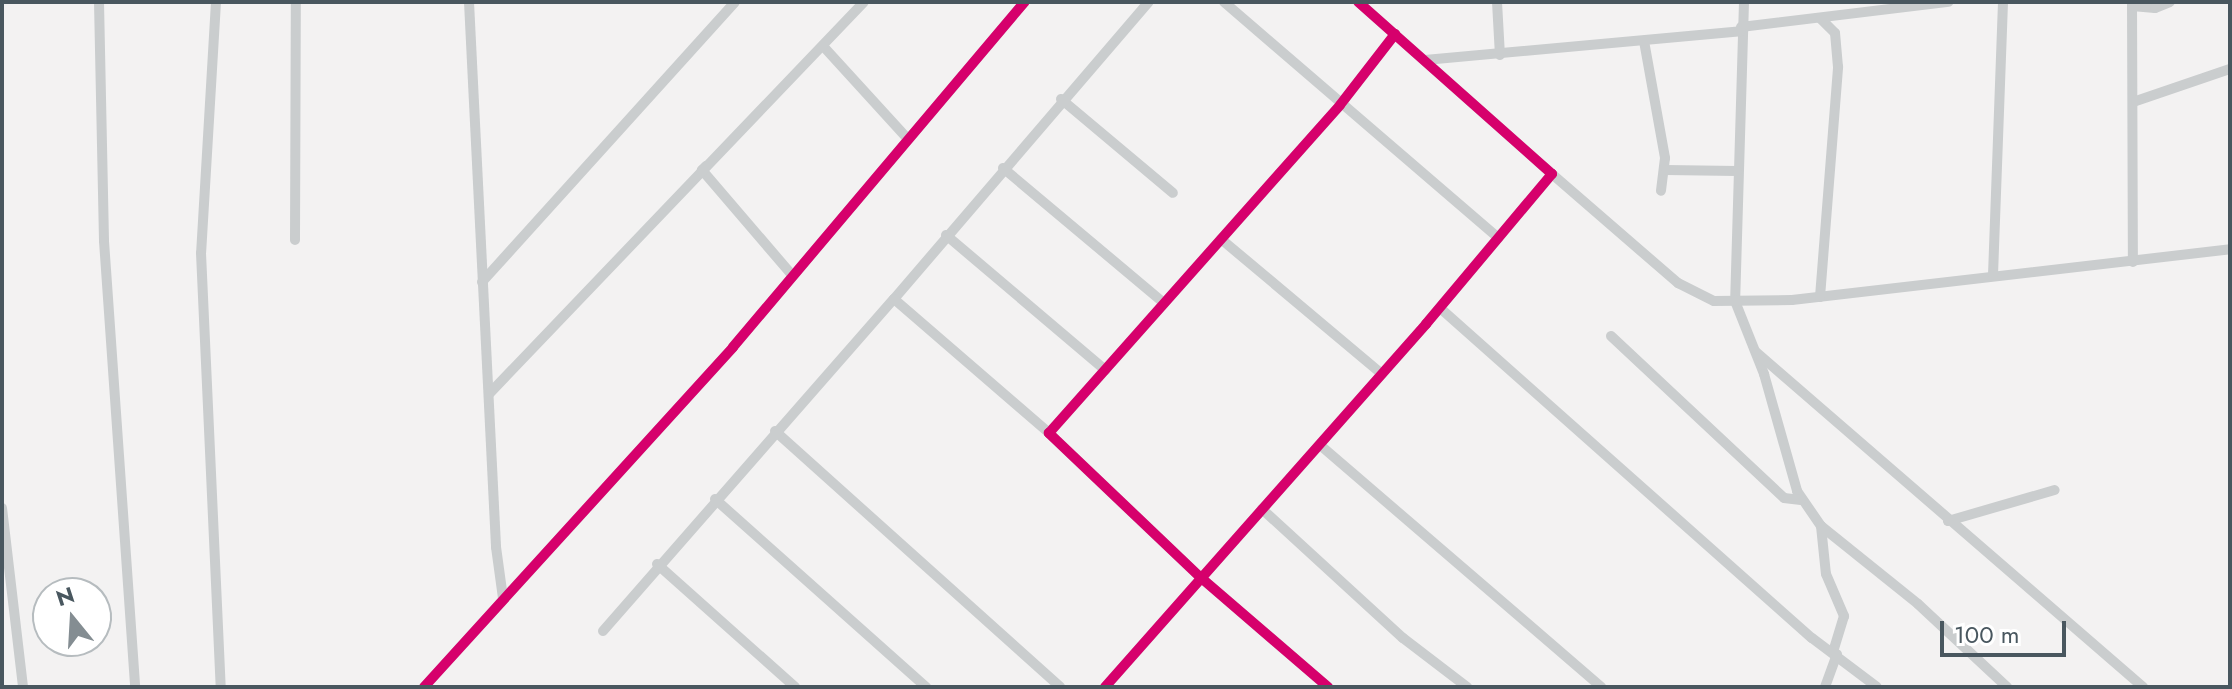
<!DOCTYPE html>
<style>
body{margin:0}
#map{position:relative;width:2232px;height:689px;overflow:hidden;background:#f3f2f2;font-family:Jost,sans-serif}
div>[style]{position:absolute}
.minor>*{height:10px;margin:-5px;padding:0 5px;transform-origin:5px;border-radius:5px;background:#cacdce}
.cycleway>*{height:10px;margin:-5px;padding:0 5px;transform-origin:5px;border-radius:5px;background:#d6006c}
span{translate:-50% -50%;white-space:nowrap;text-align:center;line-height:1.15;-webkit-text-stroke:7px #fff;paint-order:stroke}
.frame{position:absolute;inset:0;border:4px solid #49575f;pointer-events:none}
.north{position:absolute;left:32px;top:577px;width:80px;height:80px;box-sizing:border-box;background:#fff;border:2px solid #b6bcbf;border-radius:50%;rotate:342deg;font-size:22px;font-weight:700;line-height:32px;text-align:center;color:#49575f}
.north::after{content:'';display:block;margin:auto;width:28px;height:36px;background:#848d92;clip-path:polygon(50% 0,100% 100%,50% 72%,0 100%)}
.scale{position:absolute;left:1940px;top:621px;width:126px;height:36px;box-sizing:border-box;border:4px solid #49575f;border-top:0;padding-left:10px;font-size:24px;line-height:28px;white-space:nowrap;color:#49575f;-webkit-text-stroke:6px #fff;paint-order:stroke}
</style>
<div id="map">
<div class="minor">
<div style="left:99px;top:2px;width:239px;rotate:88.8deg"></div>
<div style="left:104px;top:241px;width:447px;rotate:86deg"></div>
<div style="left:216px;top:2px;width:251px;rotate:93.4deg"></div>
<div style="left:201px;top:253px;width:434px;rotate:87.4deg"></div>
<div style="left:469px;top:2px;width:546px;rotate:87.16deg"></div>
<div style="left:496px;top:547px;width:51px;rotate:82.2deg"></div>
<div style="left:1224px;top:2px;width:362px;rotate:40.7deg"></div>
<div style="left:1497px;top:2px;width:53px;rotate:86.8deg"></div>
<div style="left:1744px;top:2px;width:299px;rotate:91.7deg"></div>
<div style="left:1735px;top:301px;width:79px;rotate:68.3deg"></div>
<div style="left:1764px;top:374px;width:122px;rotate:74.2deg"></div>
<div style="left:1797px;top:491px;width:42px;rotate:55.6deg"></div>
<div style="left:1821px;top:526px;width:48px;rotate:84.1deg"></div>
<div style="left:1826px;top:574px;width:46px;rotate:66.8deg"></div>
<div style="left:1844px;top:616px;width:37px;rotate:107deg"></div>
<div style="left:2132px;top:2px;width:260px;rotate:89.8deg"></div>
<div style="left:2132px;top:6px;width:23px;rotate:5deg"></div>
<div style="left:2155px;top:8px;width:16px;rotate:-22deg"></div>
<div style="left:1741px;top:27px;width:209px;rotate:-6.9deg"></div>
<div style="left:1644px;top:41px;width:119px;rotate:79.8deg"></div>
<div style="left:1665px;top:158px;width:33px;rotate:97deg"></div>
<div style="left:823px;top:46px;width:125px;rotate:47.6deg"></div>
<div style="left:1425px;top:60px;width:317px;rotate:-5.2deg"></div>
<div style="left:1061px;top:99px;width:146px;rotate:40deg"></div>
<div style="left:2136px;top:101px;width:99px;rotate:-18.8deg"></div>
<div style="left:706px;top:166px;width:6px;rotate:135deg"></div>
<div style="left:702px;top:170px;width:137px;rotate:49.4deg"></div>
<div style="left:1003px;top:168px;width:210px;rotate:40deg"></div>
<div style="left:1666px;top:170px;width:71px;rotate:0.8deg"></div>
<div style="left:1552px;top:174px;width:167px;rotate:40.9deg"></div>
<div style="left:1678px;top:283px;width:40px;rotate:26.6deg"></div>
<div style="left:1714px;top:301px;width:78px;rotate:-0.7deg"></div>
<div style="left:1792px;top:300px;width:441px;rotate:-6.6deg"></div>
<div style="left:946px;top:235px;width:209px;rotate:40.3deg"></div>
<div style="left:1221px;top:239px;width:210px;rotate:40deg"></div>
<div style="left:295px;top:240px;width:238px;rotate:-89.8deg"></div>
<div style="left:1993px;top:275px;width:273px;rotate:-87.9deg"></div>
<div style="left:482px;top:282px;width:377px;rotate:-47.9deg"></div>
<div style="left:1820px;top:297px;width:231px;rotate:-85.5deg"></div>
<div style="left:1838px;top:67px;width:34px;rotate:-95deg"></div>
<div style="left:1835px;top:33px;width:20px;rotate:-135deg"></div>
<div style="left:894px;top:299px;width:391px;rotate:-49.4deg"></div>
<div style="left:1440px;top:308px;width:497px;rotate:41.6deg"></div>
<div style="left:1812px;top:638px;width:81px;rotate:37deg"></div>
<div style="left:1611px;top:336px;width:237px;rotate:43.1deg"></div>
<div style="left:1784px;top:498px;width:17px;rotate:7deg"></div>
<div style="left:1756px;top:352px;width:512px;rotate:40.88deg"></div>
<div style="left:489px;top:394px;width:542px;rotate:-46.27deg"></div>
<div style="left:775px;top:431px;width:383px;rotate:41.9deg"></div>
<div style="left:1320px;top:445px;width:371px;rotate:40.7deg"></div>
<div style="left:715px;top:499px;width:283px;rotate:41.7deg"></div>
<div style="left:2px;top:508px;width:180px;rotate:83.3deg"></div>
<div style="left:1262px;top:509px;width:191px;rotate:42.5deg"></div>
<div style="left:1403px;top:638px;width:81px;rotate:37.4deg"></div>
<div style="left:1948px;top:521px;width:111px;rotate:-16.2deg"></div>
<div style="left:1821px;top:526px;width:124px;rotate:38.8deg"></div>
<div style="left:1918px;top:604px;width:122px;rotate:43deg"></div>
<div style="left:657px;top:564px;width:185px;rotate:41.7deg"></div>
<div style="left:603px;top:631px;width:441px;rotate:-48.8deg"></div>
<div style="left:894px;top:299px;width:205px;rotate:40.8deg"></div>
<div style="left:424px;top:687px;width:459px;rotate:-47.7deg"></div>
<div style="left:733px;top:347px;width:452px;rotate:-49.8deg"></div>
<div style="left:1105px;top:687px;width:485px;rotate:-48.5deg"></div>
<div style="left:1426px;top:324px;width:196px;rotate:-50deg"></div>
<div style="left:1552px;top:174px;width:259px;rotate:-138.4deg"></div>
<div style="left:1328px;top:687px;width:169px;rotate:-139.3deg"></div>
<div style="left:1200px;top:577px;width:209px;rotate:-136.4deg"></div>
<div style="left:1049px;top:433px;width:438px;rotate:-48.4deg"></div>
<div style="left:1340px;top:105px;width:90px;rotate:-52.2deg"></div>
<div style="left:1825px;top:687px;width:35px;rotate:-70deg"></div>
</div>
<div class="cycleway">
<div style="left:424px;top:687px;width:459px;rotate:-47.7deg"></div>
<div style="left:733px;top:347px;width:452px;rotate:-49.8deg"></div>
<div style="left:1105px;top:687px;width:485px;rotate:-48.5deg"></div>
<div style="left:1426px;top:324px;width:196px;rotate:-50deg"></div>
<div style="left:1552px;top:174px;width:259px;rotate:-138.4deg"></div>
<div style="left:1328px;top:687px;width:169px;rotate:-139.3deg"></div>
<div style="left:1200px;top:577px;width:209px;rotate:-136.4deg"></div>
<div style="left:1049px;top:433px;width:438px;rotate:-48.4deg"></div>
<div style="left:1340px;top:105px;width:90px;rotate:-52.2deg"></div>
</div>
<div class="frame"></div>
<div class="north">N</div>
<div class="scale">100 m</div>
</div>
